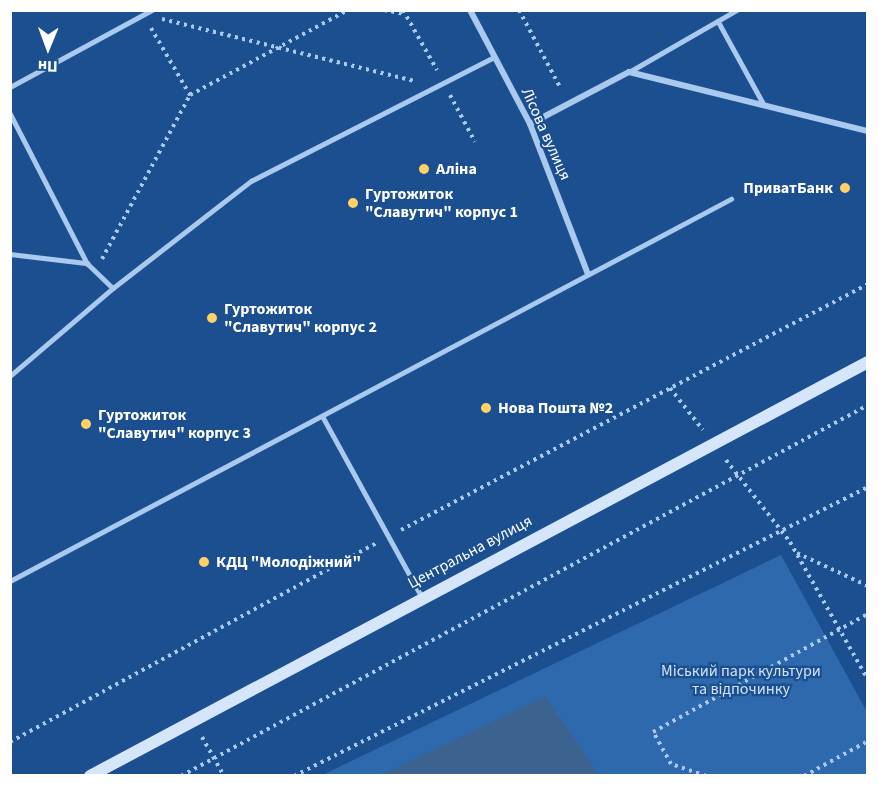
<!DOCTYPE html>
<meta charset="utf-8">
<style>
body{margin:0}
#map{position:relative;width:878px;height:786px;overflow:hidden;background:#1b4f8f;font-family:"Source Sans 3",sans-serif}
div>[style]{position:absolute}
.green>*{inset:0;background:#2e69ad}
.water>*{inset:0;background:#3c6290}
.path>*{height:4px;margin-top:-2px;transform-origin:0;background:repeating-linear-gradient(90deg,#a9c9ee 0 3px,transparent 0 7.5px)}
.lane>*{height:4.5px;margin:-2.25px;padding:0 2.25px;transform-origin:2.25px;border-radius:2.25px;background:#a9c9ee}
.street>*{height:6px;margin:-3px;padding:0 3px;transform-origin:3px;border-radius:3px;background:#a9c9ee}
.secondary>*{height:12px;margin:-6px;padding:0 6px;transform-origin:6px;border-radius:6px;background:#d6e6fa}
.dots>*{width:16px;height:16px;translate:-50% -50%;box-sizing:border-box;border:3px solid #1b4f8f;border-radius:50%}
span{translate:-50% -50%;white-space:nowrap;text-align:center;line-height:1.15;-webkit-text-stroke:4.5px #1b4f8f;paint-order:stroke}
.street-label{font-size:16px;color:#fff}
.poi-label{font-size:16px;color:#fff;font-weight:700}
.left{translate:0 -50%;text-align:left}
.right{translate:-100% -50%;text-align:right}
.park-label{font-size:16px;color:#cfe3fa}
.frame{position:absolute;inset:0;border:12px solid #fff;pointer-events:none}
.north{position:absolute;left:18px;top:18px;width:60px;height:60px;-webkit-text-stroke:4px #1b4f8f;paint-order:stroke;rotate:181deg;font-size:16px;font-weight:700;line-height:24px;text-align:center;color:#fff}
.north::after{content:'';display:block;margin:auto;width:21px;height:27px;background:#fff;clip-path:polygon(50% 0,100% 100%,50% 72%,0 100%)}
</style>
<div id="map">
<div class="green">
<div style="clip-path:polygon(781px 555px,867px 712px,867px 775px,320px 776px)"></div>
</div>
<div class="water">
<div style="clip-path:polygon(545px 696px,599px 775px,382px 775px)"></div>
</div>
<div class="path">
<div style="left:384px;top:10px;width:20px;rotate:11deg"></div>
<div style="left:403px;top:10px;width:69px;rotate:60.5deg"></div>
<div style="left:519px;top:10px;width:89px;rotate:62deg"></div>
<div style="left:162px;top:19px;width:260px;rotate:13.8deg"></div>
<div style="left:151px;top:28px;width:78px;rotate:59.8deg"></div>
<div style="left:450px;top:95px;width:53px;rotate:62deg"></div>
<div style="left:102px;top:259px;width:186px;rotate:-61.8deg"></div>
<div style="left:190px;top:95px;width:179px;rotate:-28.3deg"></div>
<div style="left:670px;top:388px;width:53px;rotate:51.8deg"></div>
<div style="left:726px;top:460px;width:104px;rotate:52deg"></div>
<div style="left:790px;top:542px;width:159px;rotate:60.5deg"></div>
<div style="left:401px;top:530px;width:528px;rotate:-27.78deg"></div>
<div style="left:797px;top:553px;width:78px;rotate:24.9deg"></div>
<div style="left:202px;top:737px;width:45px;rotate:60.6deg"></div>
<div style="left:10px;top:742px;width:417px;rotate:-28.5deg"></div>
<div style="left:181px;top:776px;width:781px;rotate:-28.37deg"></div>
<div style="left:294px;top:776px;width:643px;rotate:-26.72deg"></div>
<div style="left:706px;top:776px;width:37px;rotate:-161deg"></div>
<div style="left:671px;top:764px;width:37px;rotate:-119deg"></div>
<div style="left:653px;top:732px;width:245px;rotate:-28.8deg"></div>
<div style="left:804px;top:776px;width:73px;rotate:-28.7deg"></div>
</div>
<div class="lane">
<div style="left:718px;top:21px;width:94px;rotate:61.2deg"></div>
<div style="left:629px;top:72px;width:125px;rotate:-29.9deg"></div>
<div style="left:10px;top:87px;width:162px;rotate:-28.5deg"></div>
<div style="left:10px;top:113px;width:169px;rotate:62.8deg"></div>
<div style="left:87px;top:263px;width:36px;rotate:44deg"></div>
<div style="left:113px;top:288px;width:175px;rotate:-37.8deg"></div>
<div style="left:251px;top:181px;width:273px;rotate:-27deg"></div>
<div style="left:10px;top:254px;width:78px;rotate:6.7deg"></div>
<div style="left:10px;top:376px;width:135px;rotate:-40.5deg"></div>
<div style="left:323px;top:417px;width:203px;rotate:61.2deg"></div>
<div style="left:10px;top:581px;width:816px;rotate:-27.92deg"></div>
</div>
<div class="street">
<div style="left:470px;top:10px;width:129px;rotate:62.2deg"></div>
<div style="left:530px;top:124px;width:161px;rotate:68.9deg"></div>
<div style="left:530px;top:124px;width:112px;rotate:-27.7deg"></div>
<div style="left:629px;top:72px;width:246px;rotate:13.9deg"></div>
</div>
<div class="secondary">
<div style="left:90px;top:776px;width:881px;rotate:-28.02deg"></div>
</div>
<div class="dots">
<div style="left:424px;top:169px;background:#ffd166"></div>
<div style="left:845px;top:188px;background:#ffd166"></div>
<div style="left:353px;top:203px;background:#ffd166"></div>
<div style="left:212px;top:318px;background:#ffd166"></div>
<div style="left:486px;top:408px;background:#ffd166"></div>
<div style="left:86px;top:424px;background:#ffd166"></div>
<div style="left:204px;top:562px;background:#ffd166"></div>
</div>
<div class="street-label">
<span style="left:546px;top:134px;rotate:66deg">Лісова вулиця</span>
<span style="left:470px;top:552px;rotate:-28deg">Центральна вулиця</span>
</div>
<div class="poi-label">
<span class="left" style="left:436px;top:169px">Аліна</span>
<span class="right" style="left:833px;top:188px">ПриватБанк</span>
<span class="left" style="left:365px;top:203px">Гуртожиток<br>"Славутич" корпус 1</span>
<span class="left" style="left:224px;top:318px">Гуртожиток<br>"Славутич" корпус 2</span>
<span class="left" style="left:498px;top:408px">Нова Пошта №2</span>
<span class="left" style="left:98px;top:424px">Гуртожиток<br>"Славутич" корпус 3</span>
<span class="left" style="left:216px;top:562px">КДЦ "Молодіжний"</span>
</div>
<div class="park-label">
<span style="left:741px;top:680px">Міський парк культури<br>та відпочинку</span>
</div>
<div class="frame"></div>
<div class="north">Пн</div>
</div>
